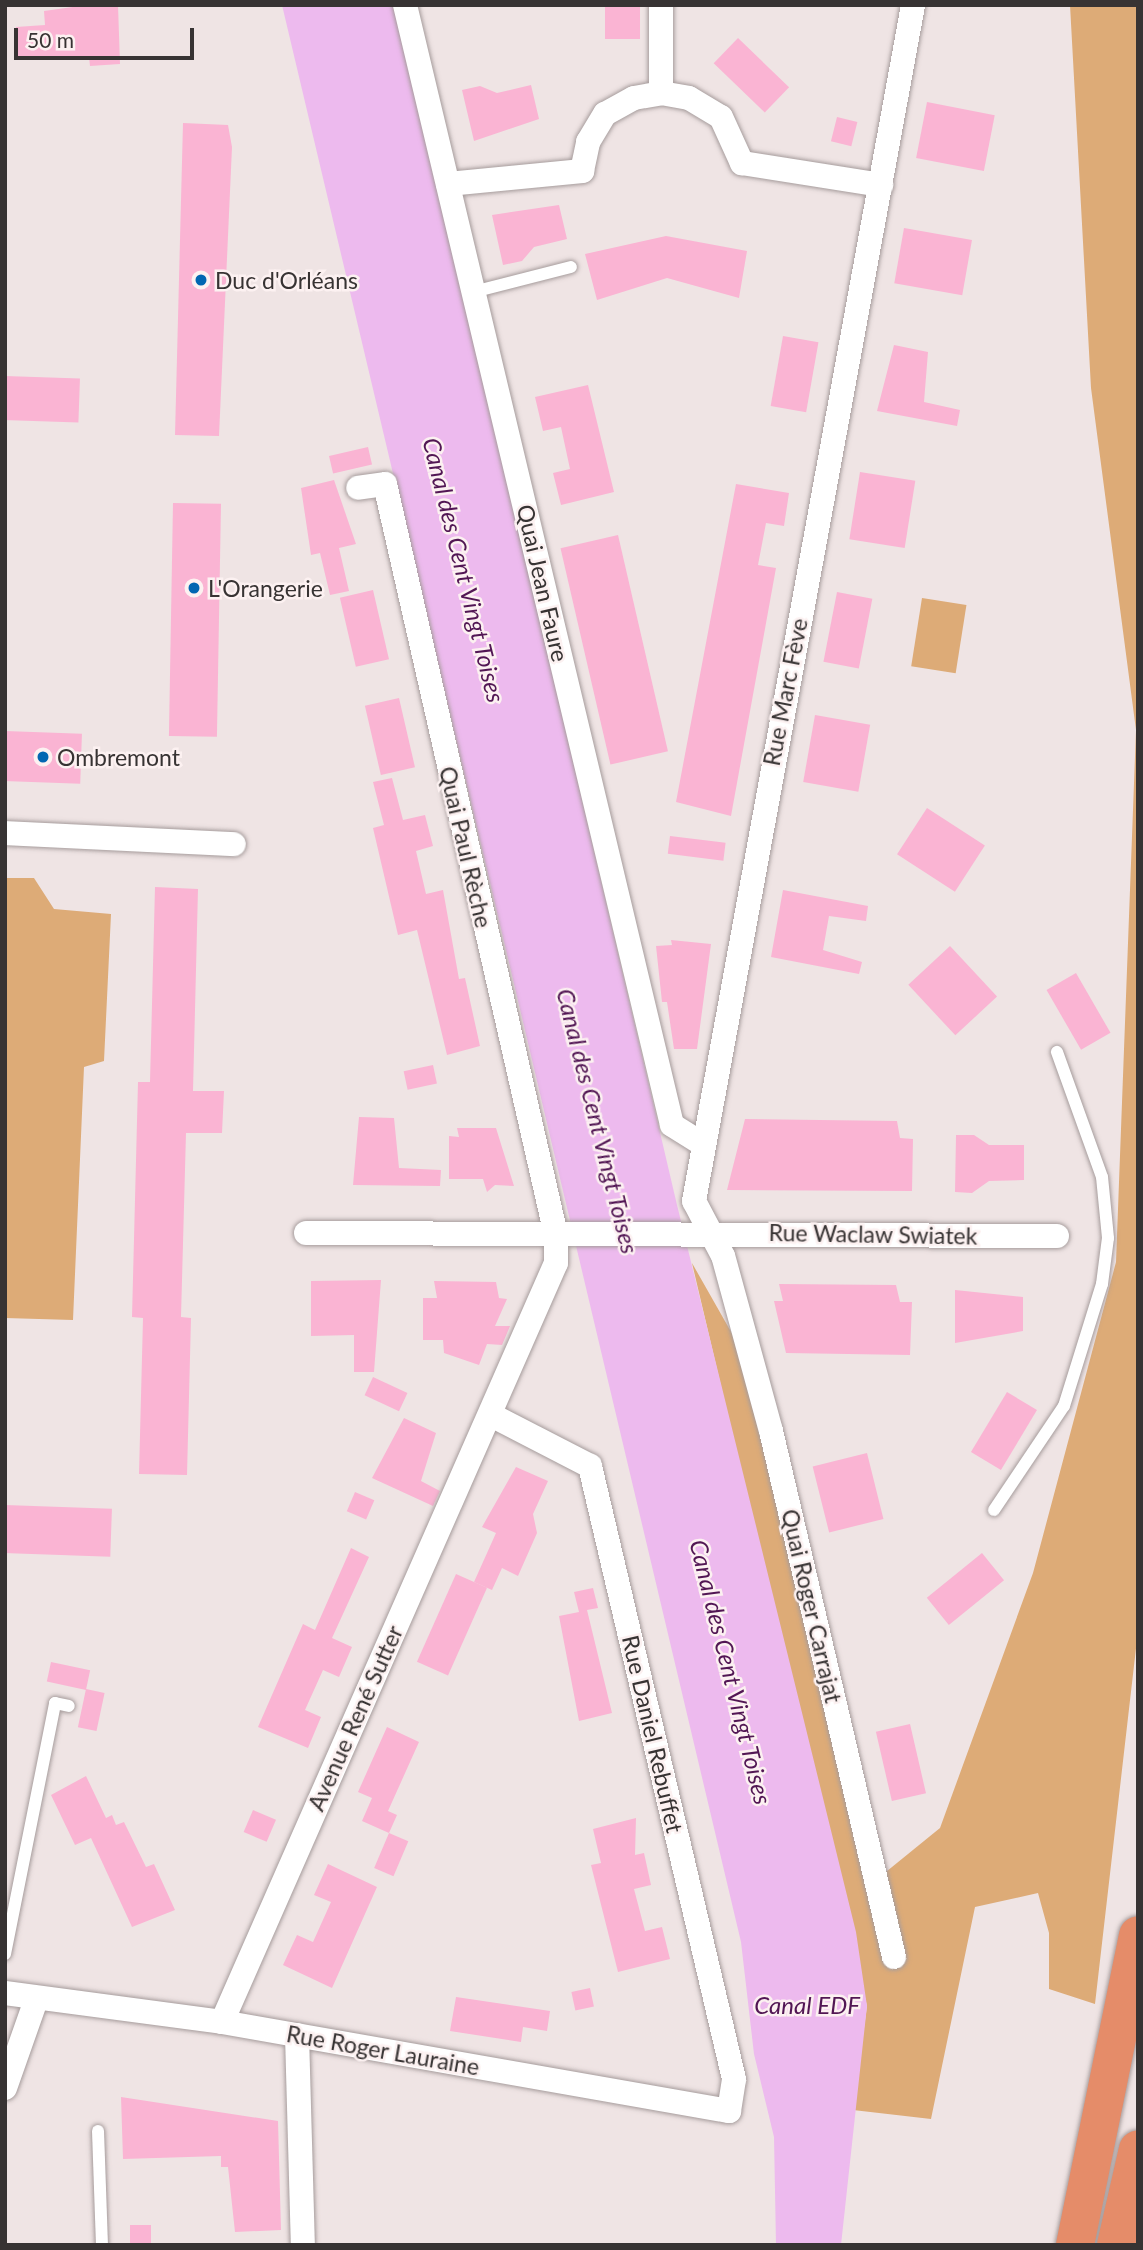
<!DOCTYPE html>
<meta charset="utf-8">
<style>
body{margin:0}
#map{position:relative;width:1143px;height:2250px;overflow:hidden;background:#efe4e4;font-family:Lato,sans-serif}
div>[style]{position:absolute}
.green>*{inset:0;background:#ddab77;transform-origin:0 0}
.water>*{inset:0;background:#edbaee}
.building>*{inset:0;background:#fab4d3;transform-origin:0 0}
.roads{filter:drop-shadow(0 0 2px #a69c9c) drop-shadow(0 0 2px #a69c9c)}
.lane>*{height:12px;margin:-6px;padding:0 6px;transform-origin:6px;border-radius:6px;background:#fff}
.street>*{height:24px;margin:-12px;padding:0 12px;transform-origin:12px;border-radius:12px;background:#fff}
.highway>*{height:38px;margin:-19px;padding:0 19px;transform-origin:19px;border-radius:19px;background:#e58c69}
.dots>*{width:19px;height:19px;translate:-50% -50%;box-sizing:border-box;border:4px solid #fcf1f1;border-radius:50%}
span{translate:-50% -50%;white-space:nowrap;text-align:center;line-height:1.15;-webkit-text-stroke:5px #fcf1f1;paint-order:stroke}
.poi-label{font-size:23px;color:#373333}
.left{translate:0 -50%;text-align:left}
.street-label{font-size:23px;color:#373333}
.water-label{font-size:24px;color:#521654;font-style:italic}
.frame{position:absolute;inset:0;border:7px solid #373333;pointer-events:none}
.scale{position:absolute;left:14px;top:28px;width:180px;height:32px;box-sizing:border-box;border:4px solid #373333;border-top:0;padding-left:9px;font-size:21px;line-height:24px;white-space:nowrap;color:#373333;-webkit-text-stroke:5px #fcf1f1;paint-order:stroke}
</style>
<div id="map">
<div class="green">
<div style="clip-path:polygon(1070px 5px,1138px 5px,1138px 1631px,1095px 2004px,1049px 1989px,1049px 1933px,1038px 1893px,975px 1907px,931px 2119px,853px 2110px,867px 2006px,692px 1263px,734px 1337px,876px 1880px,940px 1828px,1033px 1573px,1116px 1262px,1136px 730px,1091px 388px)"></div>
<div style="left:922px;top:598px;width:45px;height:69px;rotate:9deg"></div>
<div style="clip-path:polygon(5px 878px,34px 878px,54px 909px,111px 914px,104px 1061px,84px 1067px,73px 1320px,5px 1318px)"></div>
</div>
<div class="water">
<div style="clip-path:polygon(282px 5px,396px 5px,677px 1205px,856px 1932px,867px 2006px,841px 2245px,776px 2245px,774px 2137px,754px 2054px,741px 1942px)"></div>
</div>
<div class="building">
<div style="clip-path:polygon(87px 5px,118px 5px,120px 64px,90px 66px,89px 57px,17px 60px,16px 27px,45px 25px,44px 11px)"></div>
<div style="left:605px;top:5px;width:35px;height:34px"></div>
<div style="left:738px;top:38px;width:71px;height:35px;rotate:44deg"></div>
<div style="clip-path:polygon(531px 85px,539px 119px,474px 141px,462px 90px,480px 86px,497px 93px)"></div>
<div style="left:927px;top:102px;width:69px;height:57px;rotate:11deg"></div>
<div style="left:837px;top:117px;width:21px;height:25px;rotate:14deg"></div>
<div style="clip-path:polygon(183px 123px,228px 125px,232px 147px,219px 436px,175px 435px)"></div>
<div style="clip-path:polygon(559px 205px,567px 239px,534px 247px,522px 261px,503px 265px,492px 215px)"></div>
<div style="left:904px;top:228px;width:69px;height:56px;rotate:10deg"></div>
<div style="clip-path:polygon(666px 236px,747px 251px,739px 298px,667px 278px,597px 300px,585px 254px)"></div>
<div style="left:783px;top:336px;width:36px;height:71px;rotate:10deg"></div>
<div style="clip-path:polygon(894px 345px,928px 352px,924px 402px,960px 410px,957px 426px,877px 411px)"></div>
<div style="left:5px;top:376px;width:75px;height:44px;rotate:2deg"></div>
<div style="clip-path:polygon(588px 385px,614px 492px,561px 505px,553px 473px,570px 469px,561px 427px,543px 431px,535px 397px)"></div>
<div style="left:368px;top:447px;width:18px;height:40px;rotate:77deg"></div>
<div style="left:860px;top:472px;width:56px;height:68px;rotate:9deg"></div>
<div style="clip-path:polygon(334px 480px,356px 544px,339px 548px,349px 591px,330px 595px,320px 553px,311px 555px,301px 488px)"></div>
<div style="clip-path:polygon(736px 484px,789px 493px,784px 526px,766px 523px,758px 565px,776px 568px,731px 816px,676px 802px)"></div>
<div style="left:173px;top:503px;width:48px;height:233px;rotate:1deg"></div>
<div style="left:618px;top:535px;width:222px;height:59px;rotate:77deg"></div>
<div style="left:373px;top:590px;width:71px;height:34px;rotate:77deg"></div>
<div style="left:837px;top:592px;width:36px;height:71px;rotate:11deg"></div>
<div style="left:399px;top:698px;width:71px;height:35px;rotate:77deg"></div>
<div style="left:815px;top:715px;width:56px;height:68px;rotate:10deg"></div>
<div style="left:5px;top:731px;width:77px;height:50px;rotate:2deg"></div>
<div style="clip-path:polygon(392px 778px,403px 820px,425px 815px,433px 846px,416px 851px,426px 894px,443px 890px,459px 979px,465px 978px,480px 1046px,447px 1055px,417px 930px,398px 935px,373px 828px,384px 825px,373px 782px)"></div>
<div style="left:927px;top:808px;width:69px;height:55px;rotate:33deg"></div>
<div style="left:670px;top:836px;width:56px;height:18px;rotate:7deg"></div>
<div style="clip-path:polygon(155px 887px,198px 889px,193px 1091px,224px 1091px,222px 1133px,186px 1133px,181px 1317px,191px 1318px,187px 1475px,139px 1474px,143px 1318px,132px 1317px,138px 1082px,150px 1082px)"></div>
<div style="clip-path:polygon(783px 890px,868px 906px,866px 921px,829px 916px,823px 950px,862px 962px,859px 974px,771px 957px)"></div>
<div style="clip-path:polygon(671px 940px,711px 944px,697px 1049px,674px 1049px,667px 1002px,662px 1002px,656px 946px,672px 945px)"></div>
<div style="left:950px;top:946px;width:69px;height:57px;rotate:47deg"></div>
<div style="left:1076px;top:973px;width:69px;height:34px;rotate:60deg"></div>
<div style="left:433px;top:1065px;width:19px;height:30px;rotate:78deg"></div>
<div style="clip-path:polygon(359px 1117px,394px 1118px,399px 1168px,441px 1170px,440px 1186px,353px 1185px)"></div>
<div style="clip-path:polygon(745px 1119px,897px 1121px,900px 1138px,913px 1139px,912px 1191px,727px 1190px)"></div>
<div style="clip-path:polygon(457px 1128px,496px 1128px,514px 1186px,495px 1185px,487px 1192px,483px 1179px,449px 1179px,449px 1136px,459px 1137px)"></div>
<div style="clip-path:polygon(956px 1135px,974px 1135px,989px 1145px,1024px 1145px,1024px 1180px,989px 1181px,972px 1193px,955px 1192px)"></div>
<div style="clip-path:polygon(381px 1280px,374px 1372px,354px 1372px,354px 1335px,311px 1336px,311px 1281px)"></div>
<div style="clip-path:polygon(434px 1281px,496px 1282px,499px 1298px,507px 1299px,495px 1326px,510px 1326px,502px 1345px,487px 1344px,479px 1365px,444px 1353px,443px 1340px,423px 1340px,423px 1298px,437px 1298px)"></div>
<div style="clip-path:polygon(779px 1284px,896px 1285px,900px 1302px,912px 1302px,910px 1355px,786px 1353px,774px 1301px,783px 1301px)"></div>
<div style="clip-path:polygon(955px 1290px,1023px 1297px,1023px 1331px,955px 1343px)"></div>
<div style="left:373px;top:1377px;width:38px;height:20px;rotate:25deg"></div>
<div style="left:1007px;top:1392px;width:35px;height:70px;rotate:31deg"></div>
<div style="clip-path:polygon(404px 1418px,436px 1433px,421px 1481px,440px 1491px,433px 1506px,372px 1478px)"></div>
<div style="left:867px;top:1453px;width:68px;height:56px;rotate:76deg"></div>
<div style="clip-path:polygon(516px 1467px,548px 1481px,533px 1514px,537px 1533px,518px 1576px,502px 1568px,492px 1590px,474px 1582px,496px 1533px,482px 1527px)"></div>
<div style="left:355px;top:1492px;width:21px;height:21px;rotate:23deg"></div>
<div style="left:5px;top:1505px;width:107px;height:48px;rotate:2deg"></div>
<div style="clip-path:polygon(351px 1548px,369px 1557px,332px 1638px,352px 1647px,339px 1677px,323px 1670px,305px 1710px,321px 1717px,308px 1748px,258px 1727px,303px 1624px,315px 1630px)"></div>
<div style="left:982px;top:1553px;width:35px;height:71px;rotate:51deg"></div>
<div style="left:456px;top:1574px;width:34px;height:96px;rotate:24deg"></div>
<div style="clip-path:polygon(593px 1588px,598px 1608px,587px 1610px,612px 1713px,579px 1721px,559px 1616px,579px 1612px,574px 1592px)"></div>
<div style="left:51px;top:1662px;width:40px;height:20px;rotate:12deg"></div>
<div style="left:86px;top:1689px;width:19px;height:39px;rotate:12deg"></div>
<div style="left:910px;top:1724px;width:71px;height:35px;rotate:77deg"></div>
<div style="clip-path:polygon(387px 1727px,419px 1742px,388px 1811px,397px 1815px,389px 1833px,362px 1821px,372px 1798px,358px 1792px)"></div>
<div style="clip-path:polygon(86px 1776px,106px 1818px,112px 1815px,116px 1825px,124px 1822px,146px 1867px,154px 1864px,175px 1910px,132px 1927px,91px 1838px,75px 1845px,51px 1795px)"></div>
<div style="left:253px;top:1810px;width:25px;height:24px;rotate:23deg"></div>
<div style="clip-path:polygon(636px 1818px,635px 1855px,644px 1853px,651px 1885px,634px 1889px,645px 1931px,662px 1927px,670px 1959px,618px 1972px,591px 1865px,601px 1863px,593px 1829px)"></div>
<div style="left:389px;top:1833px;width:21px;height:38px;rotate:23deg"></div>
<div style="clip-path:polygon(328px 1864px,377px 1887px,332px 1988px,283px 1965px,297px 1935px,313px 1942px,331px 1902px,314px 1895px)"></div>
<div style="left:590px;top:1988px;width:19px;height:19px;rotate:78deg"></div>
<div style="clip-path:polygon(456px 1997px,550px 2011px,547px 2031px,523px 2027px,521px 2042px,450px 2031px)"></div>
<div style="clip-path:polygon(121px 2097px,278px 2121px,281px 2230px,235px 2232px,228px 2167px,221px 2167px,221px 2156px,123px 2159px)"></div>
<div style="left:130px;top:2225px;width:21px;height:20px"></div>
</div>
<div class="roads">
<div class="lane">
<div style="left:473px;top:292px;width:101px;rotate:-14.3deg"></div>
<div style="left:994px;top:1510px;width:125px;rotate:-56.1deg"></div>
<div style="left:1064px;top:1406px;width:128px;rotate:-72.7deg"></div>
<div style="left:1102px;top:1284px;width:46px;rotate:-82.6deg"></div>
<div style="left:1108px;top:1238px;width:61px;rotate:-95.6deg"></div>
<div style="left:1102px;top:1177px;width:133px;rotate:-109.8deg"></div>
<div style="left:5px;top:1954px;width:256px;rotate:-78.7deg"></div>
<div style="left:55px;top:1703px;width:14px;rotate:12deg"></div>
<div style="left:98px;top:2131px;width:114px;rotate:88deg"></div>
</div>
<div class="street">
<div style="left:405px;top:5px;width:1151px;rotate:76.59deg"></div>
<div style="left:672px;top:1125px;width:36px;rotate:32deg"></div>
<div style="left:661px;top:5px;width:88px;rotate:90deg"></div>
<div style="left:448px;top:184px;width:135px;rotate:-5.5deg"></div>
<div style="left:582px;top:171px;width:30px;rotate:-78deg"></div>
<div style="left:588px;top:142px;width:33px;rotate:-59deg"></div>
<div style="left:605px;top:114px;width:33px;rotate:-29deg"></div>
<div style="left:634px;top:98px;width:27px;rotate:-10deg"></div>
<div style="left:661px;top:93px;width:28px;rotate:10deg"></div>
<div style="left:689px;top:98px;width:37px;rotate:31deg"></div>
<div style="left:721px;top:117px;width:51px;rotate:65.5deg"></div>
<div style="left:742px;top:163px;width:141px;rotate:9deg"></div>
<div style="left:5px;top:833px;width:229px;rotate:2.8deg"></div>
<div style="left:306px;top:1233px;width:751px;rotate:0.23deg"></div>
<div style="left:894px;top:1957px;width:540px;rotate:-103.16deg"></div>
<div style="left:771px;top:1431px;width:181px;rotate:-105.3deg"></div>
<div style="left:723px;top:1256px;width:62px;rotate:-117.8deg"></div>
<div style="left:694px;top:1201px;width:1216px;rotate:-79.62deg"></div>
<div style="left:5px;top:1993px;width:219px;rotate:7.6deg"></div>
<div style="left:222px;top:2022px;width:515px;rotate:9.96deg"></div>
<div style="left:729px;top:2111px;width:32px;rotate:-81deg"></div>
<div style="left:734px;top:2079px;width:630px;rotate:-103.22deg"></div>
<div style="left:590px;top:1466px;width:111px;rotate:-152.7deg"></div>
<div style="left:222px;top:2022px;width:829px;rotate:-66.25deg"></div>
<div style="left:556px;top:1263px;width:28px;rotate:-90deg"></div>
<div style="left:556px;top:1235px;width:770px;rotate:-102.83deg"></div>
<div style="left:385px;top:484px;width:27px;rotate:172deg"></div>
<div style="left:297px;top:2035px;width:210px;rotate:88.4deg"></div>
<div style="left:5px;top:2088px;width:93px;rotate:-70.6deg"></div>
</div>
<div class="highway">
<div style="left:1075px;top:2245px;width:316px;rotate:-78.5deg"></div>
<div style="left:1116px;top:2245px;width:98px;rotate:-77.1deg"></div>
</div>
</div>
<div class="dots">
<div style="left:201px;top:280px;background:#0166b2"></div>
<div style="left:194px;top:588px;background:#0166b2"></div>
<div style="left:43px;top:757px;background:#0166b2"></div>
</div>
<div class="poi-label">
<span class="left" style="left:215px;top:280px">Duc d'Orléans</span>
<span class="left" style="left:208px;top:588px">L'Orangerie</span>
<span class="left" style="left:57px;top:757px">Ombremont</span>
</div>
<div class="street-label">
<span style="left:543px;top:583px;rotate:77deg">Quai Jean Faure</span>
<span style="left:785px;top:692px;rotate:-79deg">Rue Marc Fève</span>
<span style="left:466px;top:847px;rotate:77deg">Quai Paul Rèche</span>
<span style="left:873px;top:1234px;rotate:1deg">Rue Waclaw Swiatek</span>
<span style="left:812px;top:1606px;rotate:77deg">Quai Roger Carrajat</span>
<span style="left:355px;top:1718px;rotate:-66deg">Avenue René Sutter</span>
<span style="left:653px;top:1734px;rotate:77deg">Rue Daniel Rebuffet</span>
<span style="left:383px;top:2050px;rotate:10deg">Rue Roger Lauraine</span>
</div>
<div class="water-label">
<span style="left:464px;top:570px;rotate:76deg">Canal des Cent Vingt Toises</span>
<span style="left:598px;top:1121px;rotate:76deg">Canal des Cent Vingt Toises</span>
<span style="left:731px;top:1672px;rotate:76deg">Canal des Cent Vingt Toises</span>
<span style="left:807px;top:2005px">Canal EDF</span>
</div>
<div class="frame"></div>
<div class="scale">50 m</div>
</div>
